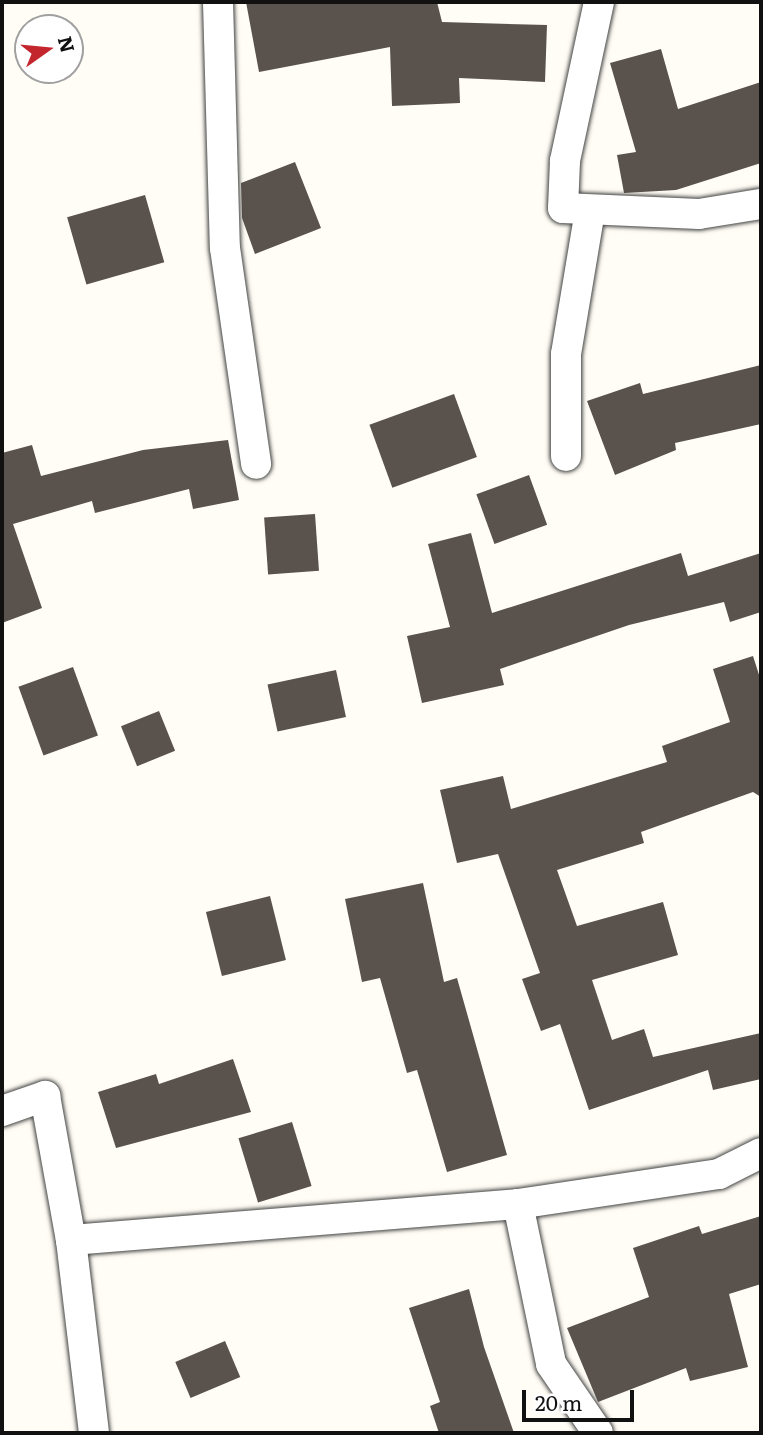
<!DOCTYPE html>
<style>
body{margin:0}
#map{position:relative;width:763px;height:1435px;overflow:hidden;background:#fffdf5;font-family:Literata,serif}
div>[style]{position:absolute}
.building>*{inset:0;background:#5a524d;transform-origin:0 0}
.roads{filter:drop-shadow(0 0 2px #444) drop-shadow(0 0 2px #444)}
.minor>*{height:30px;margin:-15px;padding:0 15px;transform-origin:15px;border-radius:15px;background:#fff}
span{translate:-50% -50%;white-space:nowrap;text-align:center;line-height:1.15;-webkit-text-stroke:7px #fff;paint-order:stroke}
.frame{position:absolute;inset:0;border:4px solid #111;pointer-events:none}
.north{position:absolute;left:14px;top:14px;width:70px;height:70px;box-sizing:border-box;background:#fff;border:2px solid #a0a0a0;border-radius:50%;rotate:75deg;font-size:19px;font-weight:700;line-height:28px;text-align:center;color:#111}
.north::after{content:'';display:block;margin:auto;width:24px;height:32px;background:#c4262e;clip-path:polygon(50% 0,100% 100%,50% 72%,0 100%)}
.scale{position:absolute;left:522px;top:1390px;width:112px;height:32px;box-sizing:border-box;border:4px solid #111;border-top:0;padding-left:9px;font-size:21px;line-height:24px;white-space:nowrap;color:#111;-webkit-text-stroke:5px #fff;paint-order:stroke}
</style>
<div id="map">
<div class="building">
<div style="clip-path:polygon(246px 2px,437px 2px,442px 22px,547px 25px,545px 82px,459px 78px,460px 103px,392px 106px,390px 47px,259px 72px)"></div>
<div style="clip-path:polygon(661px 49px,678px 109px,761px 82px,761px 163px,676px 190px,624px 193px,617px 155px,636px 152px,610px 63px)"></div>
<div style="clip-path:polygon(295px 162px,321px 228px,255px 254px,242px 218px,241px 183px)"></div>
<div style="left:145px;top:195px;width:70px;height:81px;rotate:74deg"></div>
<div style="clip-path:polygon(761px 365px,761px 424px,675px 443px,676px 450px,615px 475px,587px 401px,640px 383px,643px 394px)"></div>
<div style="left:454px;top:394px;width:67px;height:90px;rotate:70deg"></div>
<div style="clip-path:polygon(228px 440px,239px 500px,193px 509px,189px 489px,95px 513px,92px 501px,13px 524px,42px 608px,2px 623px,2px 453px,32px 445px,41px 476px,143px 450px)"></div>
<div style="left:529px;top:475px;width:53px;height:56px;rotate:70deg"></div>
<div style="left:315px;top:514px;width:57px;height:51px;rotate:86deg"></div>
<div style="clip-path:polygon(471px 533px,492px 613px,681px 553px,688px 576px,761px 553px,761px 612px,730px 622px,724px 602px,629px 625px,500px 669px,504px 685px,422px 703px,407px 636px,450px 627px,428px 544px)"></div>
<div style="clip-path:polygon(753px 656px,761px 681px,761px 797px,753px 792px,641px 832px,644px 843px,557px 870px,577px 926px,663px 902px,678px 955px,592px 980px,612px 1040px,644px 1029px,653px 1057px,761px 1033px,761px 1079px,713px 1090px,708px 1070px,589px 1110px,560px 1024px,541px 1031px,522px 979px,540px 973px,498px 854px,457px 863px,440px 790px,503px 776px,511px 809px,667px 762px,662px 746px,730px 722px,713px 669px)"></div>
<div style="left:73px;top:667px;width:73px;height:58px;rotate:70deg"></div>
<div style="left:336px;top:670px;width:48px;height:70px;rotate:78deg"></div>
<div style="left:159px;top:711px;width:43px;height:41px;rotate:68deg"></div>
<div style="clip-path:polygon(423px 883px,444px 982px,457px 978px,507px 1155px,447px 1172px,417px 1070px,407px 1073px,380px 978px,362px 982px,345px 899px)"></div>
<div style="left:270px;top:896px;width:66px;height:66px;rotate:76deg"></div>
<div style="clip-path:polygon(233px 1059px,251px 1112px,116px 1148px,98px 1092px,156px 1074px,159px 1084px)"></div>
<div style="left:292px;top:1122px;width:67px;height:56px;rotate:73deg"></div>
<div style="clip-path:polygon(761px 1216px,761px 1284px,729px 1294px,748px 1367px,690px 1381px,686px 1368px,598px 1402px,567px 1328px,649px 1297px,633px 1248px,699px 1226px,702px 1234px)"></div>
<div style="clip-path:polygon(469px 1289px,484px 1347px,514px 1433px,439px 1433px,430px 1406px,440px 1402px,409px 1308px)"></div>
<div style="left:225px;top:1341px;width:39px;height:54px;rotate:67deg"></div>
</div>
<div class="roads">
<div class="minor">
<div style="left:218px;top:2px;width:246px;rotate:88.4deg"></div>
<div style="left:225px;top:248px;width:218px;rotate:81.8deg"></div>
<div style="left:599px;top:2px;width:163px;rotate:102.1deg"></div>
<div style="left:565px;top:161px;width:47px;rotate:92.4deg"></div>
<div style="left:563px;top:208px;width:136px;rotate:2.5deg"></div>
<div style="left:699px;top:214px;width:63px;rotate:-9.2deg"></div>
<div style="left:566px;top:456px;width:102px;rotate:-90deg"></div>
<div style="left:566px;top:354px;width:146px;rotate:-80.5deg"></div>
<div style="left:2px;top:1111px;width:46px;rotate:-19.2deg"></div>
<div style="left:45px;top:1096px;width:146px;rotate:79.8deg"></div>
<div style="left:71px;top:1240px;width:448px;rotate:-4.6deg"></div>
<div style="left:518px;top:1204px;width:203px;rotate:-8.5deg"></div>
<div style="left:719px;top:1174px;width:47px;rotate:-26.6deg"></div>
<div style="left:518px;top:1204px;width:163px;rotate:78.3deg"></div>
<div style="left:551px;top:1364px;width:83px;rotate:55.7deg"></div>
<div style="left:71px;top:1240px;width:194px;rotate:83.2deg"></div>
</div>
</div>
<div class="frame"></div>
<div class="north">N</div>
<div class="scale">20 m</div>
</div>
